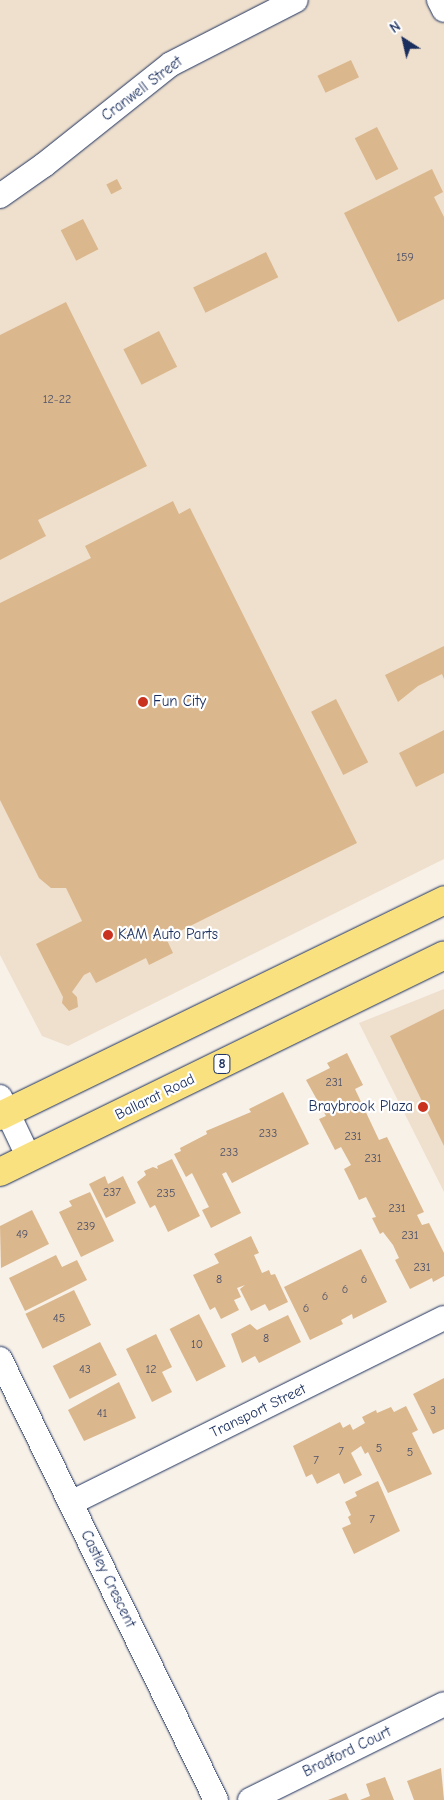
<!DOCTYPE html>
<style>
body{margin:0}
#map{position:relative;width:444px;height:1800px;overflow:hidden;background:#f8f1e8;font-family:"Comic Neue",sans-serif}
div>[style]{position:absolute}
.built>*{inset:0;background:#efe0cd}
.building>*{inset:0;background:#dbb78d;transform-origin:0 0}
.roads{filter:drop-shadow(0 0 1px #1b2f5e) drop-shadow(0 0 1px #1b2f5e)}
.minor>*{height:24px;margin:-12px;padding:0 12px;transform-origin:12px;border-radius:12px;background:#fff}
.trunk>*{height:28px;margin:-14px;padding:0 14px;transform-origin:14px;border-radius:14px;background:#fae180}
.dots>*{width:14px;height:14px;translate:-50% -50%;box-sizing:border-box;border:2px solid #fff;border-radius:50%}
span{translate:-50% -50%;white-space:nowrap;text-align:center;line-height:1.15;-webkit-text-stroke:4.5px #fff;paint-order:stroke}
.number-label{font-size:12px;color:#4b516a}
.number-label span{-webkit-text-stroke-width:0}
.shield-label span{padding:1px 4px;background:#fff;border:1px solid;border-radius:4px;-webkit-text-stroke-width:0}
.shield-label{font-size:14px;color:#1b2f5e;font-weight:700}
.street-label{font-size:15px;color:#1b2f5e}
.poi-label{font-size:15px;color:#1b2f5e}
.left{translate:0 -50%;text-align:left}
.right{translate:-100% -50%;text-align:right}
.north{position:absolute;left:379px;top:15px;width:50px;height:50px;-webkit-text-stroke:4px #fff;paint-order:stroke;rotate:325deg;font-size:14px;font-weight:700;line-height:20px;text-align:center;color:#1b2f5e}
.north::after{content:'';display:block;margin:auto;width:18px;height:22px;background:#1b2f5e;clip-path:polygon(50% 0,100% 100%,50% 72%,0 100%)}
</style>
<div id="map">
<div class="built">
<div style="clip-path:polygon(0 0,444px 0,444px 859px,68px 1046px,42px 1036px,0 955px)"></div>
<div style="clip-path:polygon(444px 989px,444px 1192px,359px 1023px)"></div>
</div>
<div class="building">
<div style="left:351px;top:60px;width:19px;height:37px;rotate:65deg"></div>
<div style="left:377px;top:127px;width:47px;height:25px;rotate:63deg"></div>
<div style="clip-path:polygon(432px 169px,443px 192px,434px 197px,444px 217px,444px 299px,398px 322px,344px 213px)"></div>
<div style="left:117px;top:179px;width:11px;height:12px;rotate:63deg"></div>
<div style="left:83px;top:219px;width:34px;height:25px;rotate:63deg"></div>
<div style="left:266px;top:252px;width:28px;height:81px;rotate:64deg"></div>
<div style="clip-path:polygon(66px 302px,147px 466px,38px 520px,46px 536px,0 560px,0 335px)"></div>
<div style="left:159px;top:331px;width:40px;height:40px;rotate:63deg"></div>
<div style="clip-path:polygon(173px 501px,179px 514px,190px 508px,357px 843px,166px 938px,173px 953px,149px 965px,146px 958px,96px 983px,90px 972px,84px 975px,72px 992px,77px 997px,78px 1007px,69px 1011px,62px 1003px,63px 997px,36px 944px,82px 921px,66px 888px,51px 888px,39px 878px,0 800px,0 603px,91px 558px,85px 546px)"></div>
<div style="clip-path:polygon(444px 646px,444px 679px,442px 674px,418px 686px,398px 702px,385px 675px)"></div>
<div style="left:336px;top:699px;width:71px;height:28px;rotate:63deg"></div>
<div style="clip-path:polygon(444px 730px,444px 773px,416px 787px,399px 753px)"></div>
<div style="clip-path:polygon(444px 1009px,444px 1146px,390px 1036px)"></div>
<div style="clip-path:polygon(347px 1053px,363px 1085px,355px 1089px,379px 1140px,387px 1137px,424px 1212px,417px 1215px,422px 1225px,429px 1223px,444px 1253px,444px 1276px,433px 1282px,432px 1278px,410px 1289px,395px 1260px,399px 1258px,393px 1245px,383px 1232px,380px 1234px,372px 1218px,376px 1217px,366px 1197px,359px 1200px,352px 1185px,344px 1169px,351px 1165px,341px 1147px,335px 1150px,319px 1119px,326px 1116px,306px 1080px,330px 1068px,327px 1063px)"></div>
<div style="clip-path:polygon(283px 1092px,309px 1144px,232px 1183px,226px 1172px,222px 1174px,241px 1213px,211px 1228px,202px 1210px,209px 1207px,192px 1173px,186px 1177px,174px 1154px,181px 1151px,180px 1148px,207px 1134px,206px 1131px,251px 1112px,249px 1109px)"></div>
<div style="clip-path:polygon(172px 1159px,200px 1216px,168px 1232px,155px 1205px,150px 1208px,137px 1182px,146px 1175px,144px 1171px,153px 1167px,158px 1169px,157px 1166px)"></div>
<div style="clip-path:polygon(105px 1176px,108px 1184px,123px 1176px,136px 1203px,106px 1218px,89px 1184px)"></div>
<div style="clip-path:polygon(90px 1192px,114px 1241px,81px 1257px,59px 1212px,72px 1206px,69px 1201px)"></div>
<div style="clip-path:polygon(32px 1210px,49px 1244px,1px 1268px,0 1226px)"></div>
<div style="clip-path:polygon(251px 1236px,259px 1253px,254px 1255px,262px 1273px,269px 1270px,271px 1275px,275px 1274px,288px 1302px,269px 1311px,265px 1304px,251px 1311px,240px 1289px,245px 1285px,237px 1288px,241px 1297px,234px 1300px,239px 1310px,221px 1319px,215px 1307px,210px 1310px,193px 1275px,219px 1263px,214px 1254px)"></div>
<div style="clip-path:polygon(361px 1249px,387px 1302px,353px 1319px,352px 1314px,341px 1320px,343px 1324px,310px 1340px,284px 1287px)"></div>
<div style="clip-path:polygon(56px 1255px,62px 1267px,77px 1260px,87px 1280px,25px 1311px,9px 1278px)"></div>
<div style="left:74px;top:1290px;width:39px;height:54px;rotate:64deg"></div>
<div style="left:199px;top:1314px;width:59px;height:33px;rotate:63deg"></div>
<div style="clip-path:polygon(288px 1315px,301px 1342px,259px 1363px,255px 1356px,242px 1363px,231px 1334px,250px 1324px,257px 1330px)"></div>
<div style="clip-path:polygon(156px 1334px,172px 1367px,162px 1372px,172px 1392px,152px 1402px,126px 1349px)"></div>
<div style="left:100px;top:1342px;width:37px;height:53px;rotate:63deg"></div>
<div style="clip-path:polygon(444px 1378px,444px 1429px,433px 1434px,413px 1394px)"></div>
<div style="clip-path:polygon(119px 1382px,136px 1418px,84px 1441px,68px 1410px)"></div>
<div style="clip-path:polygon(406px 1406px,418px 1430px,412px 1433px,432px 1474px,388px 1493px,368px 1452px,365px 1454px,361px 1446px,351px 1453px,362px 1475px,344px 1484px,339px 1473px,317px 1484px,312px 1474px,306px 1477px,293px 1446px,340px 1422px,343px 1428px,350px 1424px,353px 1430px,365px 1423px,362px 1417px,376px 1410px,377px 1413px,391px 1407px,394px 1412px)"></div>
<div style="clip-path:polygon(378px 1481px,400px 1531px,354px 1554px,342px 1528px,351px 1524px,348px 1517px,351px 1515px,345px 1502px,357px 1496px,355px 1492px)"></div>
<div style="clip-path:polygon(441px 1768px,444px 1800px,414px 1800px,407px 1781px)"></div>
<div style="clip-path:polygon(385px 1777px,394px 1800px,360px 1800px,370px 1796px,366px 1784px)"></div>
<div style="clip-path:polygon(346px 1793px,349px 1800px,328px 1800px)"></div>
</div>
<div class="roads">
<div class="minor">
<div style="left:439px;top:0;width:11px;rotate:63deg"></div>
<div style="left:0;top:196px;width:54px;rotate:-35.2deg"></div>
<div style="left:44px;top:165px;width:162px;rotate:-38.5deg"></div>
<div style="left:171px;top:64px;width:140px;rotate:-27.1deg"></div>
<div style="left:0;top:1097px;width:68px;rotate:64.6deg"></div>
<div style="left:0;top:1359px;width:491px;rotate:63.9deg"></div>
<div style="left:71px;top:1503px;width:416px;rotate:-26.4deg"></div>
<div style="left:250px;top:1800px;width:216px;rotate:-26.3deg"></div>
</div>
<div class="trunk">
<div style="left:0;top:1116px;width:494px;rotate:-25.9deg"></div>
<div style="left:0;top:1172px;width:494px;rotate:-26deg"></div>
</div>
</div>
<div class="dots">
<div style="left:143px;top:702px;background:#c8321e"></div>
<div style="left:108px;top:935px;background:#c8321e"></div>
<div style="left:423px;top:1107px;background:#c8321e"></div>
</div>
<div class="number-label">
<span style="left:405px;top:258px">159</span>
<span style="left:57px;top:400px">12-22</span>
<span style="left:334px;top:1083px">231</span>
<span style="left:268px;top:1134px">233</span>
<span style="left:353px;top:1137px">231</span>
<span style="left:229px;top:1153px">233</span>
<span style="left:373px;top:1159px">231</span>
<span style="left:112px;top:1193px">237</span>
<span style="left:166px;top:1194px">235</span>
<span style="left:397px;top:1209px">231</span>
<span style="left:86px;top:1227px">239</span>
<span style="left:22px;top:1235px">49</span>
<span style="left:410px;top:1236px">231</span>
<span style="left:422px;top:1268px">231</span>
<span style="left:219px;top:1280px">8</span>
<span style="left:364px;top:1280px">6</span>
<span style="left:345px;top:1290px">6</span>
<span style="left:325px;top:1297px">6</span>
<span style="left:306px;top:1309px">6</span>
<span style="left:59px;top:1319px">45</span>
<span style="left:266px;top:1339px">8</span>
<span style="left:197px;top:1345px">10</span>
<span style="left:85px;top:1370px">43</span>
<span style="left:151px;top:1370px">12</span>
<span style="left:433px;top:1411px">3</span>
<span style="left:102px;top:1414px">41</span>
<span style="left:379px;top:1449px">5</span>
<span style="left:341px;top:1452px">7</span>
<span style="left:410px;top:1453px">5</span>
<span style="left:316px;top:1461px">7</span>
<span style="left:372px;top:1520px">7</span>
</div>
<div class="shield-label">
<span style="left:222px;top:1064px">8</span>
</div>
<div class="street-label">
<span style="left:142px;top:89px;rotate:-37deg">Cranwell Street</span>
<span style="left:155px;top:1097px;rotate:-26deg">Ballarat Road</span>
<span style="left:258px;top:1411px;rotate:-26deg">Transport Street</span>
<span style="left:108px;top:1579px;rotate:64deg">Castley Crescent</span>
<span style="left:347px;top:1752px;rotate:-26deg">Bradford Court</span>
</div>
<div class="poi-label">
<span class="left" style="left:153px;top:702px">Fun City</span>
<span class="left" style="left:118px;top:935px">KAM Auto Parts</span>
<span class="right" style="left:413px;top:1107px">Braybrook Plaza</span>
</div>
<div class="north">N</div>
</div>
